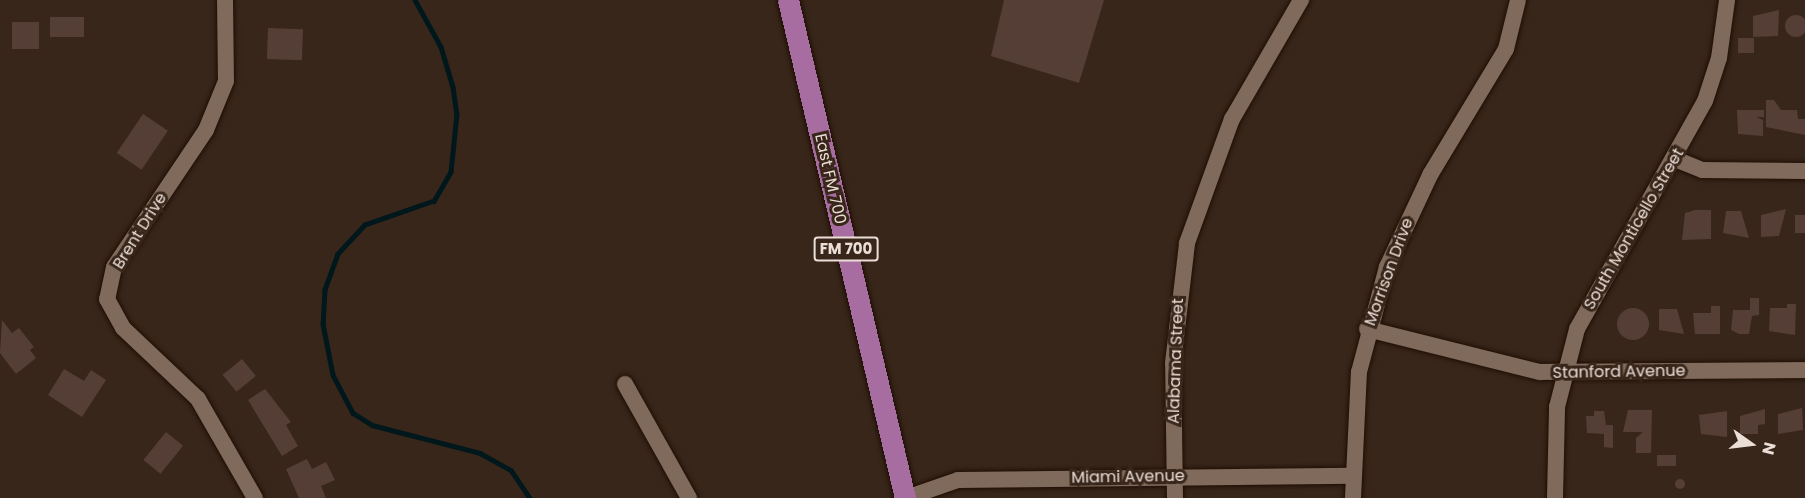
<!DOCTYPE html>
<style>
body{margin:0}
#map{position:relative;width:1805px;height:498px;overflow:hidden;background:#38261a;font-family:Poppins,sans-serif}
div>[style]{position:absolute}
.stream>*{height:4.5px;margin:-2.25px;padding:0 2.25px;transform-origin:2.25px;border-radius:2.25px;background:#00171c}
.building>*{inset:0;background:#553e36;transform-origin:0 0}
.round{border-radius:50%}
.roads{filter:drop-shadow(0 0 2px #1f0e04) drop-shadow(0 0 2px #1f0e04)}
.minor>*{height:16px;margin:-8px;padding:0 8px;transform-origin:8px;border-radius:8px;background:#7f6a5c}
.major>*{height:21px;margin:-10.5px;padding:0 10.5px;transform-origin:10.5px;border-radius:10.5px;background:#a76ca0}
span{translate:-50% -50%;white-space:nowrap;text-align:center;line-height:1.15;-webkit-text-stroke:6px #38261a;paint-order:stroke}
.shield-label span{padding:2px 4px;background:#38261a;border:2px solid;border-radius:4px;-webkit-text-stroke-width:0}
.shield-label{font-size:15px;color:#ebded7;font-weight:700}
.street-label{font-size:16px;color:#ebded7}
.north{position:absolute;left:1721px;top:414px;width:60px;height:60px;-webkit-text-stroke:4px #38261a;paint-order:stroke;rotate:104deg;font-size:16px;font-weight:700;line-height:24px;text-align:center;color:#ebded7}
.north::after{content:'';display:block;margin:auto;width:21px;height:27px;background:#ebded7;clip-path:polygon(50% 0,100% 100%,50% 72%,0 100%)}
</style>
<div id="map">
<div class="stream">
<div style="left:415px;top:0;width:54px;rotate:61deg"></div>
<div style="left:441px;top:47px;width:42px;rotate:73.3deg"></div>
<div style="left:453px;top:87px;width:27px;rotate:82deg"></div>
<div style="left:457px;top:114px;width:58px;rotate:95.9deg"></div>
<div style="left:451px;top:172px;width:34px;rotate:120deg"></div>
<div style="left:434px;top:201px;width:73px;rotate:160.8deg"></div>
<div style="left:365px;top:225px;width:40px;rotate:133deg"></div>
<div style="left:338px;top:254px;width:37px;rotate:110deg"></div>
<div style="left:325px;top:289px;width:35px;rotate:93deg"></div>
<div style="left:323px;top:324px;width:52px;rotate:78.9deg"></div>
<div style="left:333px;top:375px;width:43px;rotate:62.2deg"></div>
<div style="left:353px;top:413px;width:22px;rotate:32deg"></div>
<div style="left:372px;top:425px;width:112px;rotate:14.5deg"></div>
<div style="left:480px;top:453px;width:35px;rotate:29deg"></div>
<div style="left:511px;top:470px;width:34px;rotate:56deg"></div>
</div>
<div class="building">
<div style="clip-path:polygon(1004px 0,1104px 0,1079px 83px,991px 56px)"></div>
<div style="clip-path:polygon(1779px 10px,1778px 36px,1753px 37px,1753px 16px)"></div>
<div class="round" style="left:1785px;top:15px;width:22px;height:22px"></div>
<div style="left:50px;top:17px;width:34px;height:20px"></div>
<div style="left:12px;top:22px;width:27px;height:27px"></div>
<div style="left:268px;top:28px;width:35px;height:31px;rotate:2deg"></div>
<div style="left:1738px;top:38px;width:16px;height:15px"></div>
<div style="clip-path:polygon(1766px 100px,1774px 100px,1781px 110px,1797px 110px,1798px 119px,1805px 119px,1805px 135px,1766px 127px)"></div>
<div style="clip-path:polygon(1737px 110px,1764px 110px,1764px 117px,1756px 117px,1763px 120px,1763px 136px,1738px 134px)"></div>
<div style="left:143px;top:114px;width:30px;height:47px;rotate:34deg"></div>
<div style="clip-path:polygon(1786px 209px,1779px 236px,1761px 237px,1761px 215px)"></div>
<div style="clip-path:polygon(1695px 210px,1711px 210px,1711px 239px,1682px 240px,1685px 213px)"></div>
<div style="clip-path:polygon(1726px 211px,1741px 211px,1749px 238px,1723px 233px)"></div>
<div style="left:1795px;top:215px;width:10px;height:18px"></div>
<div style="clip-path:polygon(1750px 298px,1759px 298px,1759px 315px,1752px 316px,1749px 334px,1739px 334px,1731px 330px,1733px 310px,1750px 310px)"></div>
<div style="clip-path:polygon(1787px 304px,1796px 304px,1795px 335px,1769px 331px,1770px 308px,1787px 308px)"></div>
<div style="clip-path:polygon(1711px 306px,1720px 306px,1720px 334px,1695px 334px,1693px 313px,1711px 313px)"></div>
<div class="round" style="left:1617px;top:308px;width:32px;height:32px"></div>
<div style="clip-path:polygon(1659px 309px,1677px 309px,1684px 334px,1659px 330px)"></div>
<div style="clip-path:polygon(2px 320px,12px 333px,19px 328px,34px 347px,30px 350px,36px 358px,16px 374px,0 353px)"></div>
<div style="left:242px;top:359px;width:22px;height:25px;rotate:51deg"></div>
<div style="clip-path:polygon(64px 369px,84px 381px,91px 370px,106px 380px,82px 417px,48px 395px)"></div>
<div style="clip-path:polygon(265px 389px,291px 422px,286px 425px,298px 446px,282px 456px,248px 400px)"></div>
<div style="clip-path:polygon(1802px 408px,1803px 430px,1778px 434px,1778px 414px)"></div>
<div style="clip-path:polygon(1765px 409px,1765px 424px,1758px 425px,1758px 434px,1740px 434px,1740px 416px)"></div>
<div style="clip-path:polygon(1628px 410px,1652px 410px,1651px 453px,1636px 453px,1636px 438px,1643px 432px,1623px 432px)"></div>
<div style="clip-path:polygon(1594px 411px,1604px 411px,1606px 425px,1613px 425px,1613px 448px,1604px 447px,1604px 434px,1587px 433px,1586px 416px,1594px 416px)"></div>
<div style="clip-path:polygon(1727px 411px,1727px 437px,1701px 434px,1699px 415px)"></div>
<div style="left:166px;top:432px;width:22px;height:36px;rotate:39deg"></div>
<div style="left:1657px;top:455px;width:19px;height:11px"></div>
<div style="clip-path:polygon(307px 459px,312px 469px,326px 462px,335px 480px,321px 486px,326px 498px,299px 498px,286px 469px)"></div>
<div class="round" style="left:1675px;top:479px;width:10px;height:10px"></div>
</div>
<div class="roads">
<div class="minor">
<div style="left:225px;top:0;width:81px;rotate:89.3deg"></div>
<div style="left:226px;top:81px;width:53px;rotate:112.2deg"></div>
<div style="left:206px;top:130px;width:165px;rotate:123.9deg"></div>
<div style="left:114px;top:267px;width:33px;rotate:102deg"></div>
<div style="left:107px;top:299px;width:33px;rotate:61deg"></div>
<div style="left:123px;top:328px;width:103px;rotate:43.4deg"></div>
<div style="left:198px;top:399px;width:114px;rotate:60.1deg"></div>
<div style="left:1675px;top:159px;width:29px;rotate:22deg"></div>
<div style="left:1702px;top:170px;width:103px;rotate:0.6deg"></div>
<div style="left:1367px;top:329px;width:178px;rotate:14deg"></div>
<div style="left:1540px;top:372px;width:265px;rotate:-0.4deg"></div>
<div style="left:625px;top:384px;width:131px;rotate:60.7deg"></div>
<div style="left:906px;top:498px;width:55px;rotate:-19.1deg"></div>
<div style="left:958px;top:480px;width:395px;rotate:-0.6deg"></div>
<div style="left:1175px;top:498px;width:135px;rotate:-90.8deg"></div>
<div style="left:1173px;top:363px;width:121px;rotate:-83.3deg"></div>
<div style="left:1187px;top:243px;width:132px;rotate:-70.1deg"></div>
<div style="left:1232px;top:119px;width:138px;rotate:-59.9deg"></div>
<div style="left:1353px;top:498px;width:126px;rotate:-87.3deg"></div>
<div style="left:1359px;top:372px;width:109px;rotate:-75.1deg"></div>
<div style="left:1387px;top:267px;width:102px;rotate:-64.9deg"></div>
<div style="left:1430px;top:175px;width:147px;rotate:-58.9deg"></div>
<div style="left:1506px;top:49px;width:50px;rotate:-76.2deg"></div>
<div style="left:1555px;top:498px;width:91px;rotate:-88.7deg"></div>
<div style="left:1557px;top:407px;width:81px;rotate:-75.6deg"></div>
<div style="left:1577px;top:329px;width:261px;rotate:-60.7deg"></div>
<div style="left:1705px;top:101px;width:45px;rotate:-72deg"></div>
<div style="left:1719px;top:58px;width:59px;rotate:-82.1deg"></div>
</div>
<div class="major">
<div style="left:788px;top:0;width:512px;rotate:76.78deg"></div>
</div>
</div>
<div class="shield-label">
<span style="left:846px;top:249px">FM 700</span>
</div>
<div class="street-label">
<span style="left:830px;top:179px;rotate:77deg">East FM 700</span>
<span style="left:1634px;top:229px;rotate:-60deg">South Monticello Street</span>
<span style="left:140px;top:231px;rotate:-58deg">Brent Drive</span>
<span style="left:1389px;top:272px;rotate:-70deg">Morrison Drive</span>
<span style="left:1176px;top:361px;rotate:-88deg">Alabama Street</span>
<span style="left:1619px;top:372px;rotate:-1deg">Stanford Avenue</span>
<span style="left:1128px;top:477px;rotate:-1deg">Miami Avenue</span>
</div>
<div class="north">N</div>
</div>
